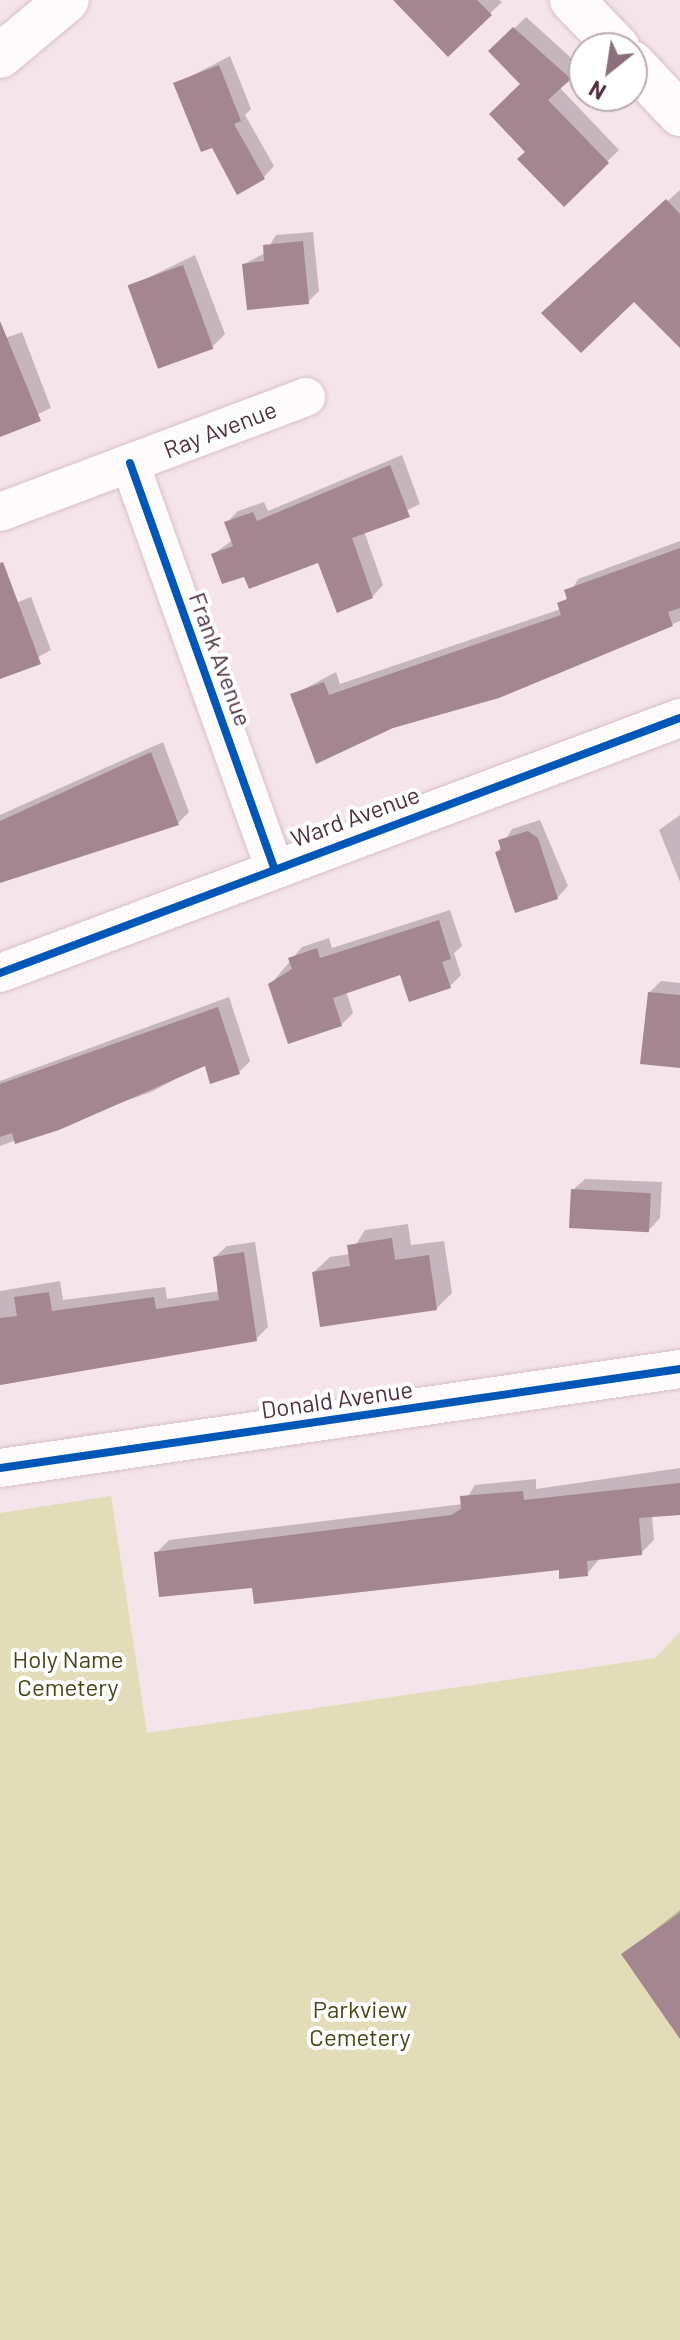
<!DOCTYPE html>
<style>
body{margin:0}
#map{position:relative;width:680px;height:2340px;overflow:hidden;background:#f6e4eb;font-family:Barlow,sans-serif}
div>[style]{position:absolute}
.green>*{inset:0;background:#e2dcb9}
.shadow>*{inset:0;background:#0003}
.building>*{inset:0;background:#a48690;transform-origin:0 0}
.roads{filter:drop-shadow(0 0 2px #d7c0c9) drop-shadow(0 0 2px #d7c0c9)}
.minor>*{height:38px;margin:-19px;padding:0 19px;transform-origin:19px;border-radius:19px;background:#fefbfc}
.tertiary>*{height:44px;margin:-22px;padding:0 22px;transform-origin:22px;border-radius:22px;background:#fefbfc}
.trunk>*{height:44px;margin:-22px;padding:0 22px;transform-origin:22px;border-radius:22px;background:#fefbfc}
.cycleway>*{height:8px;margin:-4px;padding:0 4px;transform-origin:4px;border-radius:4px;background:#0057b8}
span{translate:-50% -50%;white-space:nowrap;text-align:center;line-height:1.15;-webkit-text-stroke:8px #fff;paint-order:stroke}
.street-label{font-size:24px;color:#51303f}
.park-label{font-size:24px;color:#454614}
.north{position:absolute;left:568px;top:32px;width:80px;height:80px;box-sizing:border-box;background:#fff;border:2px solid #b9acb2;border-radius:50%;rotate:210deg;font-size:22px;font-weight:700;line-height:32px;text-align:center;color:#51303f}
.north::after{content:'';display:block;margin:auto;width:28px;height:36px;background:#8b6f7b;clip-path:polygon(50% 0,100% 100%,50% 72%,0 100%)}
</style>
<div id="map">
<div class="green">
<div style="clip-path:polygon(111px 1496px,147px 1733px,655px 1658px,680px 1632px,680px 2340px,0 2340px,0 1513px)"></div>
</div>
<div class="shadow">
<div style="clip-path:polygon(420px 0,499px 0,502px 2px,448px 54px)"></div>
<div style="clip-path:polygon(526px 17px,580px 66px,559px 87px,619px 150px,564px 204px,528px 151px,522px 84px,491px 51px)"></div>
<div style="clip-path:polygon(230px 56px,251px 109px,245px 115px,274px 166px,264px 177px,176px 84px)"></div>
<div style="clip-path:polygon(680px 190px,680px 346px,634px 299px,555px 302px)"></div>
<div style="clip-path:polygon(313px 232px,319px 291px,308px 302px,244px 264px,265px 253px,276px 235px)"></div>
<div style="clip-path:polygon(195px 255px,225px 334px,213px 346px,131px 286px)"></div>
<div style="clip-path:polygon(22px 332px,51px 408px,0 432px,0 340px)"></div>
<div style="clip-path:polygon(402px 455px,420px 504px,364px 531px,383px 585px,372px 597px,319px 560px,245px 574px,213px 554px,233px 540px,226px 523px,238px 511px,264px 502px,268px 511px)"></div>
<div style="clip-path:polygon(680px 541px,680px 621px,555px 675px,393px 728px,293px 695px,336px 672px,340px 684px,561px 609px,578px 579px)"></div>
<div style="clip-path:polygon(31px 597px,51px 650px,0 678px,0 609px)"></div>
<div style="clip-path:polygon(163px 742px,189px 812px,178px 823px,0 880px,0 815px)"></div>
<div style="clip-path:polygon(680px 815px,680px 882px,659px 830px)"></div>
<div style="clip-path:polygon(540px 820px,568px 886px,557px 898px,497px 853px,512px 829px)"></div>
<div style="clip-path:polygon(450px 910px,462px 946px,454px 953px,461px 975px,450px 986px,402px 973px,346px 991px,353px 1013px,341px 1025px,270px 985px,302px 947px,329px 938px,332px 948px)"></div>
<div style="clip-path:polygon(661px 981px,680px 983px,680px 1066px,650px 992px)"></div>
<div style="clip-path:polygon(229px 997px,250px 1061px,239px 1072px,206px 1063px,151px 1092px,0 1146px,0 1081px)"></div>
<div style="clip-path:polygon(585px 1179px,662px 1182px,660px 1218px,649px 1230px,573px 1190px)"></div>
<div style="clip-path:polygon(408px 1224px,411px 1245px,444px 1241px,452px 1293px,436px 1309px,314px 1272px,330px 1257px,350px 1254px,365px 1230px)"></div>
<div style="clip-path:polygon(255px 1242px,268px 1327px,256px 1339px,0 1385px,0 1291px,60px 1281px,63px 1300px,165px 1287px,167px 1299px,220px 1291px,215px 1257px,227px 1246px)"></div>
<div style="clip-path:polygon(680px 1468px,680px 1513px,652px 1515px,654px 1540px,641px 1553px,600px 1558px,587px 1574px,560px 1568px,254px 1585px,156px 1553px,169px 1540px,463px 1504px,475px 1485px,536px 1479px,536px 1489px)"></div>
<div style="clip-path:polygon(680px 1910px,680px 2033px,624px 1954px)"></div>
</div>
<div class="building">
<div style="clip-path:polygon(393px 0,477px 0,492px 15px,448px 57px)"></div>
<div style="clip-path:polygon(513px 27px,571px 79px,548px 100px,609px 163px,564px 207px,517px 159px,525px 152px,489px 114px,520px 84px,488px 51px)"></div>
<div style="clip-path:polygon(219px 65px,241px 121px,234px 124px,265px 179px,237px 195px,212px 148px,201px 152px,173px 83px)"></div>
<div style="clip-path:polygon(666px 199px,680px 214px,680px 348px,634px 302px,581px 353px,541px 313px)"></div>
<div style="clip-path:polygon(303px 241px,309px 304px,247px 310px,242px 264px,264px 261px,263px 245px)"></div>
<div style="left:183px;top:265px;width:89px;height:59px;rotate:70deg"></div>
<div style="clip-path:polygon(0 321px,41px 421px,0 437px)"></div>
<div style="clip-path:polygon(390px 465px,410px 517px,352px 538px,373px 598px,337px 613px,318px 563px,249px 589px,244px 577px,222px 584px,211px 554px,233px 546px,224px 522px,253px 512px,257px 521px)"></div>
<div style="clip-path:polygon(680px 548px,680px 608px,668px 612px,673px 626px,499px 698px,393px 728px,316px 764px,290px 694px,324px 682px,329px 695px,561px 615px,557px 603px,567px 599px,564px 590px)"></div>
<div style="clip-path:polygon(3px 562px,41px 664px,0 679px,0 563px)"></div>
<div style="clip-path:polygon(151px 752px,179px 825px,0 883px,0 821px)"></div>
<div style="clip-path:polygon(528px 831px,538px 838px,558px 899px,515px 913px,495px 852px,501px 850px,498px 840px)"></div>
<div style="clip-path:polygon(439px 920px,451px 959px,442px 962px,451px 988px,409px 1002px,400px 975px,333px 998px,342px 1026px,288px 1044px,268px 984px,292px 969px,288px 958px,317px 948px,320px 958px)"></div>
<div style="clip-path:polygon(648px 992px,680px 995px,680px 1068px,640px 1064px)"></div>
<div style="clip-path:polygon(218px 1007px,240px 1074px,210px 1084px,205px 1066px,59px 1130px,15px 1144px,12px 1133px,0 1137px,0 1084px)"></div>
<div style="left:571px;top:1189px;width:80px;height:39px;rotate:3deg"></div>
<div style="clip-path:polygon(392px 1238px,395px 1260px,429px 1255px,437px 1310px,320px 1327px,312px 1272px,350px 1266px,347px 1245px)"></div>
<div style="clip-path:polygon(244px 1252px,257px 1341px,0 1385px,0 1318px,17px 1316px,14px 1297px,49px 1292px,52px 1311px,154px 1297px,156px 1309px,219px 1300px,213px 1257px)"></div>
<div style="clip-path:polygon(680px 1483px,680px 1515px,639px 1518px,642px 1555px,587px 1561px,588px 1576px,559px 1579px,559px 1570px,254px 1604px,252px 1588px,159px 1597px,154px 1552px,451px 1515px,461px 1509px,460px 1496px,523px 1491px,524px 1500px)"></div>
<div style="clip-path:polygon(680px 1913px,680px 2039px,621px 1954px)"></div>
</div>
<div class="roads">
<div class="minor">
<div style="left:130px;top:463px;width:430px;rotate:70.4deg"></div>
<div style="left:0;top:512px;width:327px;rotate:-20.6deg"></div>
<div style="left:0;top:973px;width:726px;rotate:-20.56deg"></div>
<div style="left:0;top:1468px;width:687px;rotate:-8.28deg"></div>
</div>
<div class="tertiary">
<div style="left:572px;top:0;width:66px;rotate:46.2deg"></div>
<div style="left:632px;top:63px;width:70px;rotate:46.7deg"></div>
</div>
<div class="trunk">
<div style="left:0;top:56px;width:87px;rotate:-39.9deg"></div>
</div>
</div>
<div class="cycleway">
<div style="left:130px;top:463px;width:430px;rotate:70.4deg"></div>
<div style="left:0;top:973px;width:726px;rotate:-20.56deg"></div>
<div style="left:0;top:1468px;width:687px;rotate:-8.28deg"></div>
</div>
<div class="street-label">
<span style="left:220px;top:429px;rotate:-21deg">Ray Avenue</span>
<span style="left:221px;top:659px;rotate:70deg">Frank Avenue</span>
<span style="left:355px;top:816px;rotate:-20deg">Ward Avenue</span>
<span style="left:337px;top:1399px;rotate:-8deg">Donald Avenue</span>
</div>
<div class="park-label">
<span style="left:68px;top:1673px">Holy Name<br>Cemetery</span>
<span style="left:360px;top:2023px">Parkview<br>Cemetery</span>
</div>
<div class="north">N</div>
</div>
